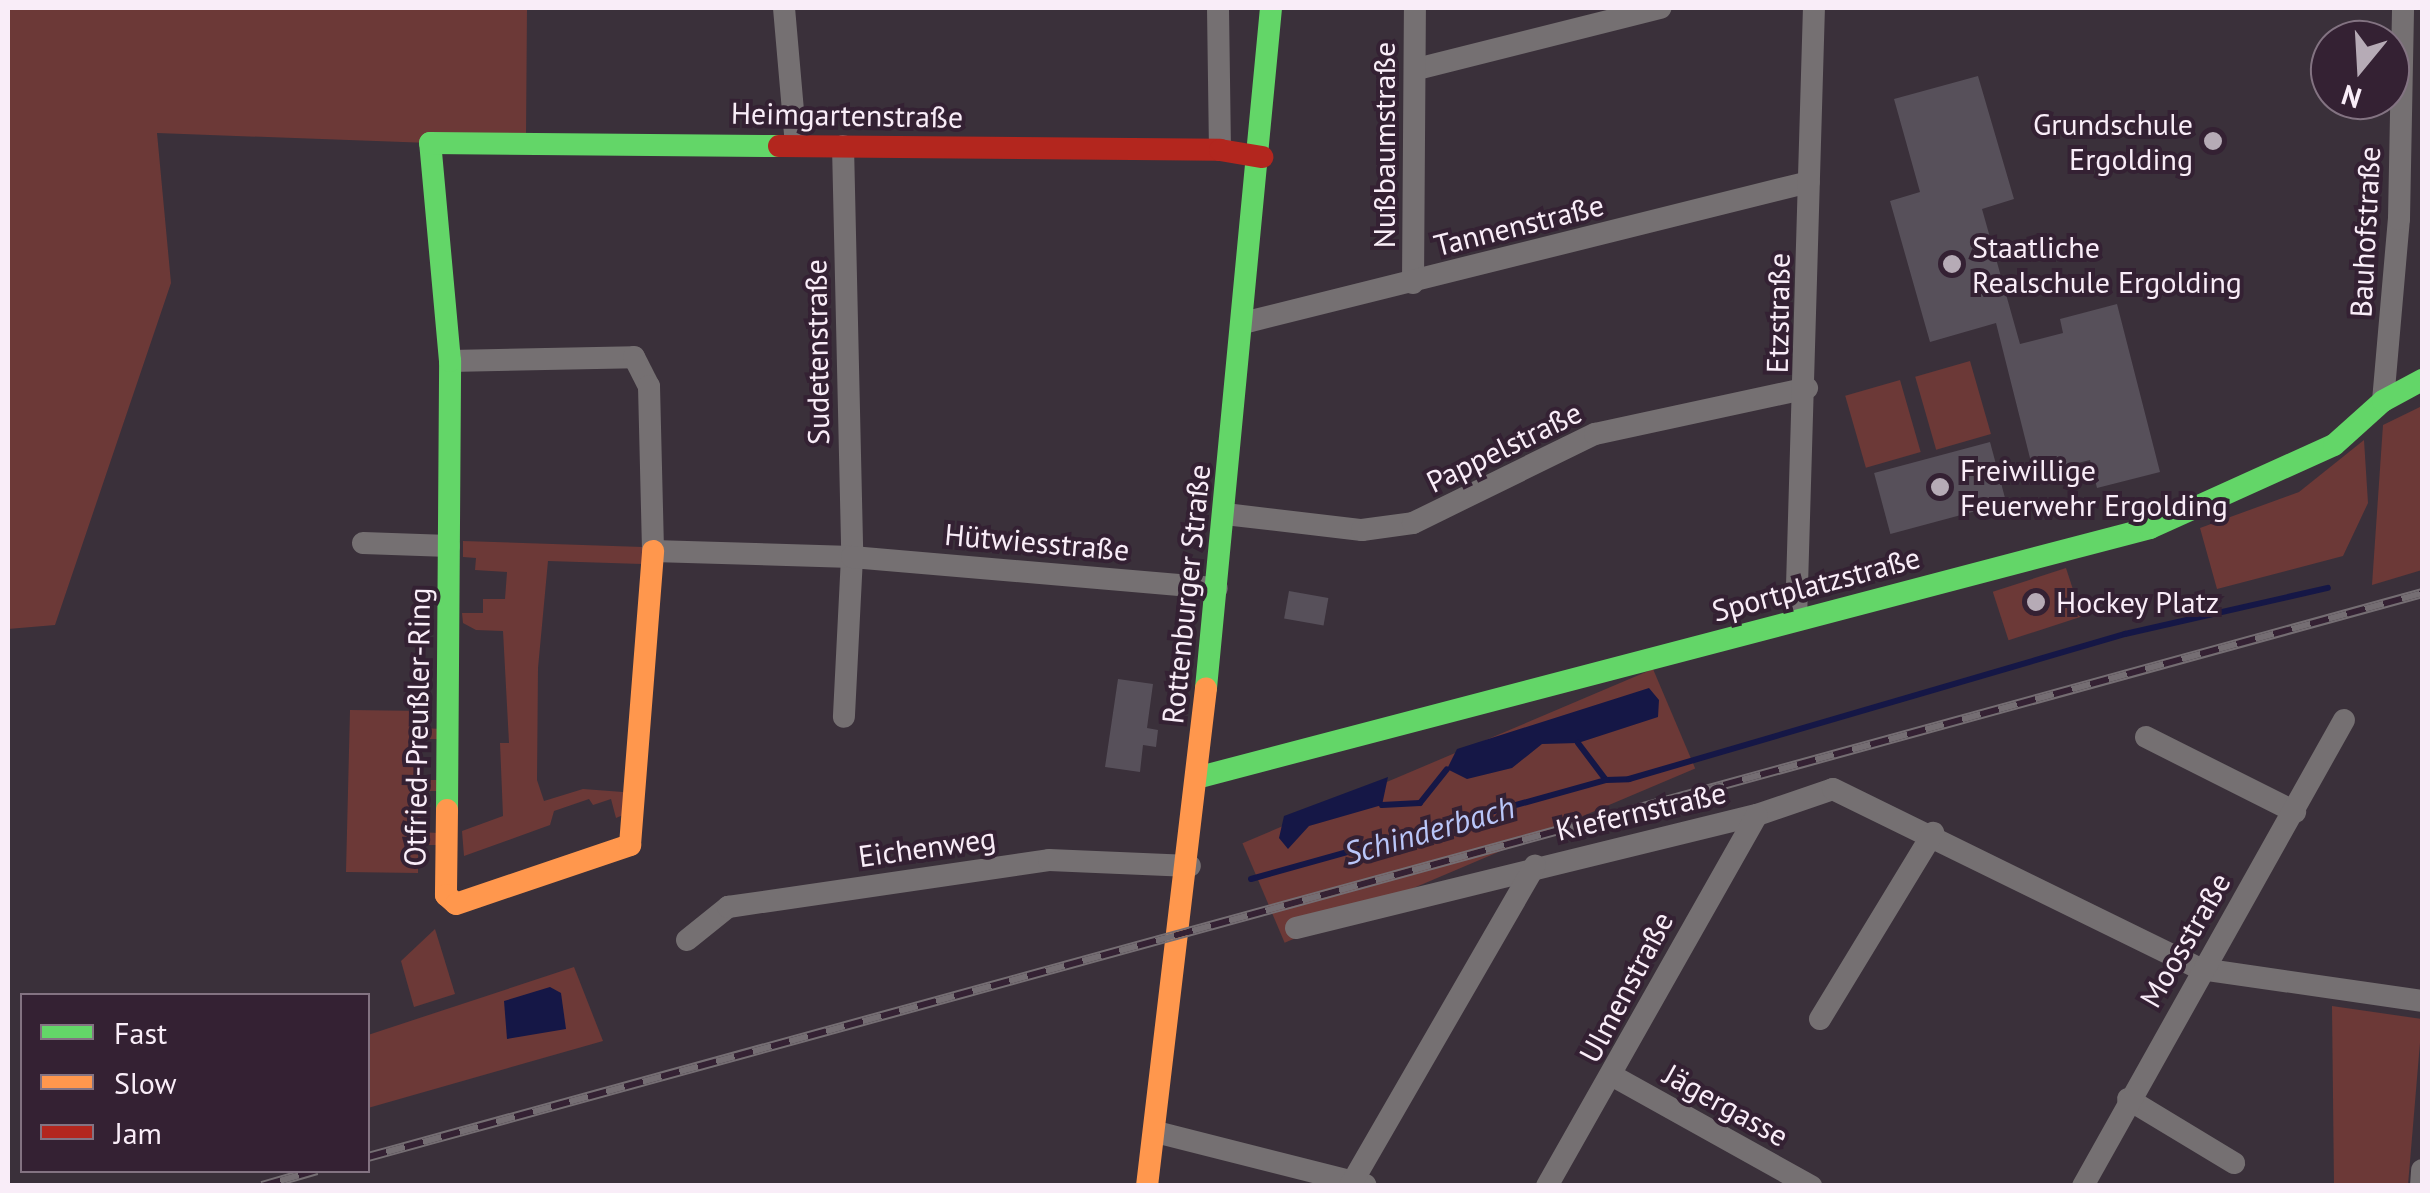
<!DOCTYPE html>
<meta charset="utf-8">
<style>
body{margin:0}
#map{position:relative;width:2430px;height:1193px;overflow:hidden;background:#3a303a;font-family:"PT Sans",sans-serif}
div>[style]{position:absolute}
.green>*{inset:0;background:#6c3937;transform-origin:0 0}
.water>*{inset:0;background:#151746}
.stream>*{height:6px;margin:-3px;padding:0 3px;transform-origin:3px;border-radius:3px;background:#151746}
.building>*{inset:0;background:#57505a;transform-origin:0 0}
.street>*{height:22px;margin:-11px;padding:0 11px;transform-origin:11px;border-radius:11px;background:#757072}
.fast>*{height:22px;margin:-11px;padding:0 11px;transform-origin:11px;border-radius:11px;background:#63d668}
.slow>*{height:22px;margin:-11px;padding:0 11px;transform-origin:11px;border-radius:11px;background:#ff974d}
.jam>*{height:22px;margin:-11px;padding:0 11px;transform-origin:11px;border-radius:11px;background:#b3261e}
.rail>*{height:10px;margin-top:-5px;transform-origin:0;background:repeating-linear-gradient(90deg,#342133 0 19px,#756e73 0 38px);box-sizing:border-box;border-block:2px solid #756e73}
.dots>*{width:28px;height:28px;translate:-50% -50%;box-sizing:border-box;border:5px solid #342133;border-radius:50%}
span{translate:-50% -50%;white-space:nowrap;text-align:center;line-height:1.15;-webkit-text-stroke:8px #342133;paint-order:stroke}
.street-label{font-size:30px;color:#f9edf8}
.poi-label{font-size:30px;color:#f9edf8}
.right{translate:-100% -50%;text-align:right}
.left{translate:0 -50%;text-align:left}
.water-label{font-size:32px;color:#b9c6f9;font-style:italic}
.frame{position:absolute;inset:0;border:10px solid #f9edf8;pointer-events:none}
.legend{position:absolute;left:20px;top:993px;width:350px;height:180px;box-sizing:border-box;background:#342133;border:2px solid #837382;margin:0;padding:12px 18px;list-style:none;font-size:30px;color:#f9edf8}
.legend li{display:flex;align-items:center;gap:20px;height:50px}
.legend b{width:50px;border:2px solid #837382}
.north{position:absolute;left:2310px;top:20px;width:100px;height:100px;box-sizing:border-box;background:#342133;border:2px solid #837382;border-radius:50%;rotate:198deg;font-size:28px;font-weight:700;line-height:40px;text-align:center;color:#f9edf8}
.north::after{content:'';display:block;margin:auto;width:35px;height:45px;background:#b6abb6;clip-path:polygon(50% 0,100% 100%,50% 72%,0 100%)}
</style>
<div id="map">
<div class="green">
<div style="clip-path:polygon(8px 8px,527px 8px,526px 136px,430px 143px,157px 133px,171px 283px,55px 625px,8px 629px)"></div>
<div style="left:1970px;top:361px;width:76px;height:57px;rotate:74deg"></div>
<div style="left:1900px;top:380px;width:75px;height:57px;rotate:74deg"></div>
<div style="clip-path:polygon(2422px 406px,2422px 570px,2372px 585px,2383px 425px)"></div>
<div style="clip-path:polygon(2364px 440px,2368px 503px,2343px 556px,2217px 589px,2200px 528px,2299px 492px)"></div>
<div style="clip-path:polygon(463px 541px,643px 547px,642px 564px,548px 561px,538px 668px,537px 780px,544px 801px,583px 789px,623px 792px,623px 815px,616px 818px,611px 799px,593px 805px,589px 799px,554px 811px,550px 825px,464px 856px,462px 831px,503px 816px,500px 743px,509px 743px,503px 631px,476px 630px,463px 623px,462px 613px,483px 613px,483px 599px,505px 599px,507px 572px,475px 570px,476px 558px,463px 557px)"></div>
<div style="left:2066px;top:568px;width:51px;height:77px;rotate:72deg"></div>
<div style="left:1653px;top:669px;width:108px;height:446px;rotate:67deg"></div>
<div style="clip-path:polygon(350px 710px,425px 711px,424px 728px,441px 729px,440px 739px,422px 739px,422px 780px,440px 780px,439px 791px,422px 791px,420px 832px,438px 833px,438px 845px,418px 845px,418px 873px,346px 872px)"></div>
<div style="clip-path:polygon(435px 929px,455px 994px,414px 1007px,401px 961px)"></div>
<div style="clip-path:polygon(574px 967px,603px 1041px,368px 1108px,368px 1035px)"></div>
<div style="clip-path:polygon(2332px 1006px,2422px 1019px,2408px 1185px,2334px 1185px)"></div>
</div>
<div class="water">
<div style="clip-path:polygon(1649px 688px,1659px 700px,1658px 717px,1578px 743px,1542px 744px,1512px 768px,1467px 779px,1447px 769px,1457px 749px)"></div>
<div style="clip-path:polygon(1388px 777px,1382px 805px,1309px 826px,1288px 849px,1279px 838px,1284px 816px)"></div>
<div style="clip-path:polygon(550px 987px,561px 993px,566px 1029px,507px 1039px,504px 1001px)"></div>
</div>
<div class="stream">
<div style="left:1578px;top:743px;width:46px;rotate:52.9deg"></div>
<div style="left:1606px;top:780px;width:23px;rotate:-2deg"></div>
<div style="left:1629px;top:779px;width:517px;rotate:-16.3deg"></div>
<div style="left:2125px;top:634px;width:208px;rotate:-12.8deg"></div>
<div style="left:1382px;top:805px;width:38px;rotate:-3deg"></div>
<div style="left:1420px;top:803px;width:43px;rotate:-51.5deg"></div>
<div style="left:1251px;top:879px;width:369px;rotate:-15.6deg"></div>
</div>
<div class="building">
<div style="clip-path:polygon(1978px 76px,2014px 199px,1982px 209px,2020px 344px,2063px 333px,2060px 319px,2117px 304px,2160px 472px,2097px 488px,2090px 460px,2034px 474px,1996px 323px,1930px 342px,1890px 201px,1920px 192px,1894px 99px)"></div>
<div style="left:1990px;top:442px;width:63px;height:120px;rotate:75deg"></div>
<div style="left:1289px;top:591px;width:40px;height:28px;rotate:10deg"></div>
<div style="clip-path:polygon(1118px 679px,1153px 684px,1147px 728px,1158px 730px,1156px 747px,1143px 745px,1140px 772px,1105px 767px)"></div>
</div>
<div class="street">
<div style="left:784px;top:8px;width:137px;rotate:85deg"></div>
<div style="left:1218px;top:8px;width:142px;rotate:89.2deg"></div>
<div style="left:1417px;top:69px;width:251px;rotate:-14.1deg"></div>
<div style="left:843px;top:146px;width:411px;rotate:88.7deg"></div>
<div style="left:852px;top:557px;width:160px;rotate:92.9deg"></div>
<div style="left:1413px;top:283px;width:275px;rotate:-89.6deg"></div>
<div style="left:1243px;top:323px;width:583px;rotate:-13.99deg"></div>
<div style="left:450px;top:361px;width:184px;rotate:-1.2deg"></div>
<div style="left:634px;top:357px;width:33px;rotate:63deg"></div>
<div style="left:649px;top:386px;width:165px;rotate:88.6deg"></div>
<div style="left:653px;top:551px;width:199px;rotate:1.7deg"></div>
<div style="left:852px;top:557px;width:366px;rotate:4.9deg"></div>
<div style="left:2383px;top:401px;width:183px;rotate:-85deg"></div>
<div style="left:2399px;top:219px;width:211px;rotate:-88.9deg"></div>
<div style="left:1225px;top:514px;width:138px;rotate:6.7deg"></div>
<div style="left:1362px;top:530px;width:51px;rotate:-7.8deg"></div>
<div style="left:1413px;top:523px;width:203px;rotate:-26.1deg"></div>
<div style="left:1595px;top:434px;width:217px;rotate:-12.2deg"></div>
<div style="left:363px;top:543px;width:86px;rotate:2deg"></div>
<div style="left:1796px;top:620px;width:612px;rotate:-88.32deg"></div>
<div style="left:2146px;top:737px;width:167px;rotate:26.7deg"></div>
<div style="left:1296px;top:928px;width:475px;rotate:-13.8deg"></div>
<div style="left:1757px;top:815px;width:80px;rotate:-18.9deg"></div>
<div style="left:1833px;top:789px;width:410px;rotate:26.1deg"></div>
<div style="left:2201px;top:969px;width:223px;rotate:8.2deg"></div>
<div style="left:687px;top:940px;width:53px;rotate:-38.8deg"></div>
<div style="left:728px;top:907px;width:324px;rotate:-8.3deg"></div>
<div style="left:1049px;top:860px;width:141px;rotate:2.4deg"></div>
<div style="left:1820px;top:1019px;width:218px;rotate:-58.7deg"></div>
<div style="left:1613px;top:1076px;width:227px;rotate:29.1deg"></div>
<div style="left:2128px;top:1099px;width:124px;rotate:31.1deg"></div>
<div style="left:1156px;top:1132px;width:216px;rotate:14.2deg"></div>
<div style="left:1350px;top:1186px;width:370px;rotate:-60deg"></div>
<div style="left:1547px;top:1186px;width:426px;rotate:-60.5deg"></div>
<div style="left:2083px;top:1186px;width:534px;rotate:-60.75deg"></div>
<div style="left:2421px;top:1186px;width:16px;rotate:-86deg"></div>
</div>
<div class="fast">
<div style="left:1206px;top:688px;width:683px;rotate:-84.54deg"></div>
<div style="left:1196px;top:778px;width:986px;rotate:-14.68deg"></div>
<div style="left:2150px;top:528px;width:202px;rotate:-24.3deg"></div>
<div style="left:2334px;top:445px;width:66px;rotate:-41.9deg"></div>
<div style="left:2383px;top:401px;width:44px;rotate:-28.3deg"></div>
<div style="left:447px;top:810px;width:449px;rotate:-89.6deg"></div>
<div style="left:450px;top:361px;width:219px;rotate:-95.2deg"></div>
<div style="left:430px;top:143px;width:349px;rotate:0.5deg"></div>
</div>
<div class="slow">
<div style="left:447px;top:810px;width:85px;rotate:90.7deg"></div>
<div style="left:446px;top:895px;width:13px;rotate:42deg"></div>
<div style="left:456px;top:904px;width:184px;rotate:-18.7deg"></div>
<div style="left:630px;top:845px;width:295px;rotate:-85.5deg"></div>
<div style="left:1147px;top:1186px;width:501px;rotate:-83.24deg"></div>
</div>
<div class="jam">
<div style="left:779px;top:146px;width:441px;rotate:0.5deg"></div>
<div style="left:1220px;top:150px;width:43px;rotate:9.5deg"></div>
</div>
<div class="rail">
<div style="left:368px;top:1157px;width:2130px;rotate:-15.35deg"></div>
<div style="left:262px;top:1186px;width:57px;rotate:-16.2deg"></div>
</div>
<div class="dots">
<div style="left:2213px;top:141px;background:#b6abb6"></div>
<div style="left:1952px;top:264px;background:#b6abb6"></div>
<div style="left:1940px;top:487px;background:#b6abb6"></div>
<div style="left:2036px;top:602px;background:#b6abb6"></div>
</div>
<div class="street-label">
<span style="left:847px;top:115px;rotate:1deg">Heimgartenstraße</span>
<span style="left:1384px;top:145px;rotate:-90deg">Nußbaumstraße</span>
<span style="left:1519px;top:225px;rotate:-14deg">Tannenstraße</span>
<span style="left:2365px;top:232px;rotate:-87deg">Bauhofstraße</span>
<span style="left:1778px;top:313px;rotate:-89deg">Etzstraße</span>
<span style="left:817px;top:352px;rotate:-91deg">Sudetenstraße</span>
<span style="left:1504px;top:447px;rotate:-26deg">Pappelstraße</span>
<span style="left:1037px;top:542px;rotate:5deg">Hütwiesstraße</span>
<span style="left:1816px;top:584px;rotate:-15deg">Sportplatzstraße</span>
<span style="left:1186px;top:594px;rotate:-84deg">Rottenburger Straße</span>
<span style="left:417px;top:727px;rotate:-89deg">Otfried-Preußler-Ring</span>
<span style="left:1641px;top:811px;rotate:-13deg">Kiefernstraße</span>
<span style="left:927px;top:847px;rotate:-8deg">Eichenweg</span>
<span style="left:2185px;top:940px;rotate:-60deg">Moosstraße</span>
<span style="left:1626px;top:987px;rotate:-62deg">Ulmenstraße</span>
<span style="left:1726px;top:1105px;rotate:29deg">Jägergasse</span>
</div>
<div class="poi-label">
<span class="right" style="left:2193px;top:141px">Grundschule<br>Ergolding</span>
<span class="left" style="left:1972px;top:264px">Staatliche<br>Realschule Ergolding</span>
<span class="left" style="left:1960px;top:487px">Freiwillige<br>Feuerwehr Ergolding</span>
<span class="left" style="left:2056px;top:602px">Hockey Platz</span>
</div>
<div class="water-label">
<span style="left:1429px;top:830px;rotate:-16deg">Schinderbach</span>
</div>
<div class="frame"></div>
<ul class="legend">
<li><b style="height:12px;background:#63d668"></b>Fast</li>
<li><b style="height:12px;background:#ff974d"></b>Slow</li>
<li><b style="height:12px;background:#b3261e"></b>Jam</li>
</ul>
<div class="north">N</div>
</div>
